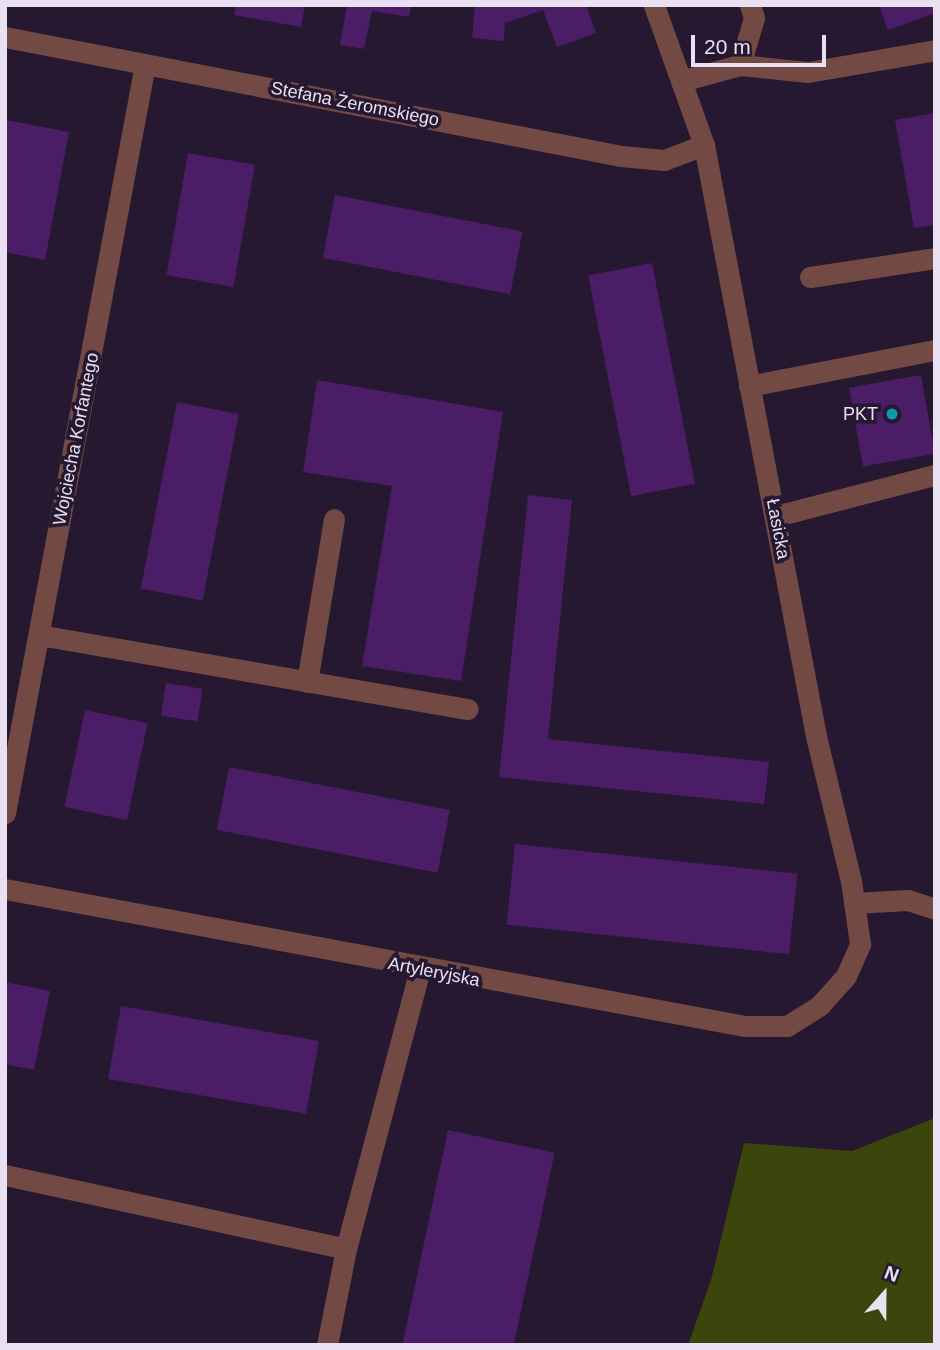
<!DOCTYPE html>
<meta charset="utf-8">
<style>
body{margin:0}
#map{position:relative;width:940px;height:1350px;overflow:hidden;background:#261830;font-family:Helvetica,sans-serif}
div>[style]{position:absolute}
.green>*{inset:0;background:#3b450c}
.building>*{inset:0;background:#4a1d66;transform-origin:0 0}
.lane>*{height:21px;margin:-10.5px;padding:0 10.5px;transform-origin:10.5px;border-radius:10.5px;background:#724a43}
.street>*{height:21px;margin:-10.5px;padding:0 10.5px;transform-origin:10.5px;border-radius:10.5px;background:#724a43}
.dots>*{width:19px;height:19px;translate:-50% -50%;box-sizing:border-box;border:4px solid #261830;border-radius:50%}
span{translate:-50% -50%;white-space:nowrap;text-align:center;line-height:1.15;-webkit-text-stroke:7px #261830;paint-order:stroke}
.street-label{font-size:18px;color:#e9e0f1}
.poi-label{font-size:18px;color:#e9e0f1}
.right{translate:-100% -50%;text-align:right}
.frame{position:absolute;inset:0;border:7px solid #e9e0f1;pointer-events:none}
.north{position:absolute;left:849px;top:1259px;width:70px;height:70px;-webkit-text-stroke:5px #261830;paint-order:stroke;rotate:21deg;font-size:19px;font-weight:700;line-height:28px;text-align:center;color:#e9e0f1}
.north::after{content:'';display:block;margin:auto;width:24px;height:32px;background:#e9e0f1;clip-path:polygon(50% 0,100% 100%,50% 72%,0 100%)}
.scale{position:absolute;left:691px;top:35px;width:135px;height:32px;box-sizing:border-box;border:4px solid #e9e0f1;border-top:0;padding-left:9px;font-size:21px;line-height:24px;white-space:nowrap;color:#e9e0f1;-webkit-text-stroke:5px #261830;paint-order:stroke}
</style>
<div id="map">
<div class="green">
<div style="clip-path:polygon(935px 1118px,935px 1345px,688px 1345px,711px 1280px,744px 1143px,852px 1151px)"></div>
</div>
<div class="building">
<div style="clip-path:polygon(236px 5px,305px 5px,301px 27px,234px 15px)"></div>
<div style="clip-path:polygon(347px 5px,411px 5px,409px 17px,372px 11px,364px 49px,340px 45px)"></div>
<div style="clip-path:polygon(475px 5px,586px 5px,596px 33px,557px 47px,543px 10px,505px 23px,504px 41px,472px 38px)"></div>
<div style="clip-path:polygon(879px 5px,935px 5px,935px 13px,888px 30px)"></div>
<div style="clip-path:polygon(935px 113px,935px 225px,914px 228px,895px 120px)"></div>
<div style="clip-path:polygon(6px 120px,69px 132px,45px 260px,5px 252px)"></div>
<div style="left:188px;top:153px;width:68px;height:124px;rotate:10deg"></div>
<div style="left:335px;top:195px;width:191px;height:64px;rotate:11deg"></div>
<div style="left:652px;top:263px;width:225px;height:65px;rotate:79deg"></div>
<div style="left:921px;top:375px;width:80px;height:73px;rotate:80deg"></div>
<div style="clip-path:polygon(317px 380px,503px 412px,461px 681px,362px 666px,392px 486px,303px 472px)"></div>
<div style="left:177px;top:402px;width:63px;height:190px;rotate:11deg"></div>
<div style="clip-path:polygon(528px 495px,572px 500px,548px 739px,769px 762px,764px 804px,499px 777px)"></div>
<div style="left:166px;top:683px;width:37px;height:33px;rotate:9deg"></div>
<div style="left:85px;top:710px;width:64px;height:99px;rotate:12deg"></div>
<div style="left:229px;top:767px;width:225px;height:64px;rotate:11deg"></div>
<div style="left:515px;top:844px;width:284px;height:81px;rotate:6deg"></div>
<div style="clip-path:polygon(5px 982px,50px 991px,34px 1070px,5px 1064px)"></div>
<div style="left:121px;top:1006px;width:201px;height:74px;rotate:10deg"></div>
<div style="left:448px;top:1130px;width:109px;height:220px;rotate:12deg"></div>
</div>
<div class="lane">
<div style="left:740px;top:65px;width:49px;rotate:-73.4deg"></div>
<div style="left:754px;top:18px;width:14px;rotate:-107deg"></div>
<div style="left:681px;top:81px;width:61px;rotate:-15.2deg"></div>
<div style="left:740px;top:65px;width:68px;rotate:5.9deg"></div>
<div style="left:808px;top:72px;width:129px;rotate:-9.8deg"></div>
<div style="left:810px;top:277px;width:126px;rotate:-8.6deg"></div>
<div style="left:749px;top:386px;width:189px;rotate:-11deg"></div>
<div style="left:776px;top:516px;width:164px;rotate:-14.5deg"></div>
<div style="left:39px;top:635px;width:435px;rotate:9.8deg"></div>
<div style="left:307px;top:682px;width:165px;rotate:-80.6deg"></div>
<div style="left:854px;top:903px;width:54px;rotate:-3.2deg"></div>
<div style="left:908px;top:900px;width:28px;rotate:18deg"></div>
<div style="left:5px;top:1175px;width:349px;rotate:12.2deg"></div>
<div style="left:327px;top:1345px;width:98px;rotate:-78.8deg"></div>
<div style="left:346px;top:1249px;width:290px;rotate:-75.2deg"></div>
</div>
<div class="street">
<div style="left:5px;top:37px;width:627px;rotate:10.93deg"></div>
<div style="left:621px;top:156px;width:43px;rotate:5.3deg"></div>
<div style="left:664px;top:160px;width:43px;rotate:-20.6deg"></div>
<div style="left:5px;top:813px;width:762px;rotate:-79.41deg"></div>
<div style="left:5px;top:889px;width:753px;rotate:10.49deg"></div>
<div style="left:745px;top:1026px;width:42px"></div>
<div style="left:787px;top:1026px;width:39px;rotate:-32deg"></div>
<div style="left:820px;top:1005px;width:39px;rotate:-48deg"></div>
<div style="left:846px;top:976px;width:35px;rotate:-66deg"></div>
<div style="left:860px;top:944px;width:64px;rotate:-98.1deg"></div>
<div style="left:851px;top:881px;width:149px;rotate:-103.6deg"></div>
<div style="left:816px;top:736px;width:602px;rotate:-100.73deg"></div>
<div style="left:704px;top:145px;width:149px;rotate:-109.7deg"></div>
</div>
<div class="dots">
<div style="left:892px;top:414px;background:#0f9aa8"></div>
</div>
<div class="street-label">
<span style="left:355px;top:104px;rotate:11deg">Stefana Żeromskiego</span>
<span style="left:76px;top:439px;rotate:-79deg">Wojciecha Korfantego</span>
<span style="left:778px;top:529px;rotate:79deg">Łasicka</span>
<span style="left:434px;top:972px;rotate:11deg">Artyleryjska</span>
</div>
<div class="poi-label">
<span class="right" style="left:878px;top:414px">PKT</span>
</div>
<div class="frame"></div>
<div class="north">N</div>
<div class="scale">20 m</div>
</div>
